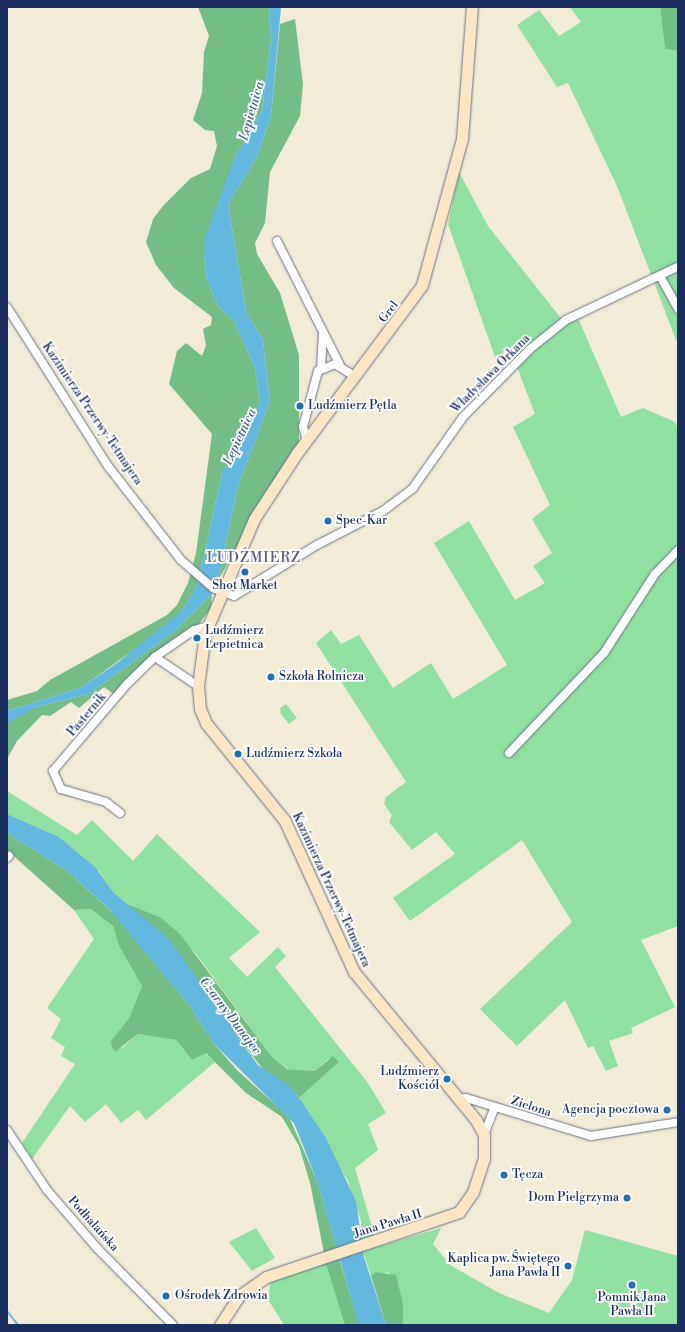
<!DOCTYPE html>
<meta charset="utf-8">
<style>
body{margin:0}
#map{position:relative;width:685px;height:1332px;overflow:hidden;background:#f2ebd5;font-family:"Libre Bodoni",serif}
div>[style]{position:absolute}
.green>*{inset:0;background:#90e09f}
.forest>*{inset:0;background:#74be86;transform-origin:0 0}
.water>*{inset:0;background:#62b8df}
.stream>*{height:2px;margin:-1px;padding:0 1px;transform-origin:1px;border-radius:1px;background:#62b8df}
.roads{filter:drop-shadow(0 0 1px #667188) drop-shadow(0 0 1px #667188)}
.street>*{height:8px;margin:-4px;padding:0 4px;transform-origin:4px;border-radius:4px;background:#fff}
.secondary>*{height:11px;margin:-5.5px;padding:0 5.5px;transform-origin:5.5px;border-radius:5.5px;background:#fbe6c4}
.dots>*{width:11px;height:11px;translate:-50% -50%;box-sizing:border-box;border:2px solid #fff;border-radius:50%}
span{translate:-50% -50%;white-space:nowrap;text-align:center;line-height:1.15;-webkit-text-stroke:3.5px #fff;paint-order:stroke}
.street-label{font-size:12px;color:#1b2f5e}
.poi-label{font-size:12px;color:#1b2f5e}
.left{translate:0 -50%;text-align:left}
.right{translate:-100% -50%;text-align:right}
.water-label{font-size:13px;color:#345f8b;font-style:italic}
.quarter-label{font-size:14px;color:#625e82;letter-spacing:1px}
.frame{position:absolute;inset:0;border:8px solid #1b2f5e;pointer-events:none}
</style>
<div id="map">
<div class="green">
<div style="clip-path:polygon(570px 7px,660px 7px,665px 49px,678px 51px,678px 345px,617px 186px,568px 83px,557px 87px,517px 25px,539px 10px,559px 36px,581px 22px)"></div>
<div style="clip-path:polygon(459px 172px,488px 226px,560px 317px,578px 318px,621px 417px,643px 408px,675px 422px,678px 429px,678px 926px,641px 940px,675px 1007px,631px 1028px,633px 1033px,609px 1041px,618px 1066px,606px 1071px,593px 1046px,588px 1048px,565px 1000px,517px 1046px,480px 1009px,572px 922px,522px 840px,410px 921px,393px 898px,455px 854px,436px 832px,412px 850px,389px 822px,392px 815px,384px 804px,386px 797px,406px 782px,316px 643px,331px 630px,341px 644px,359px 635px,393px 688px,431px 663px,453px 699px,507px 665px,434px 543px,469px 521px,515px 600px,545px 583px,533px 566px,552px 553px,532px 519px,550px 505px,513px 427px,535px 414px,510px 349px,495px 357px,448px 224px)"></div>
<div style="clip-path:polygon(286px 704px,297px 718px,289px 724px,281px 714px,280px 708px)"></div>
<div style="clip-path:polygon(7px 791px,77px 835px,92px 820px,133px 861px,157px 834px,260px 932px,229px 958px,247px 977px,278px 947px,286px 956px,275px 967px,368px 1083px,386px 1113px,368px 1124px,378px 1150px,355px 1168px,375px 1237px,361px 1242px,361px 1221px,348px 1181px,299px 1098px,339px 1062px,328px 1059px,315px 1071px,288px 1069px,272px 1057px,197px 955px,160px 917px,127px 904px,113px 892px,99px 871px,59px 837px,7px 814px)"></div>
<div style="clip-path:polygon(91px 909px,113px 926px,119px 946px,142px 986px,129px 1018px,110px 1042px,122px 1048px,138px 1034px,176px 1040px,192px 1060px,205px 1053px,215px 1062px,146px 1120px,138px 1110px,121px 1123px,106px 1104px,85px 1122px,70px 1106px,32px 1159px,22px 1143px,75px 1064px,61px 1056px,65px 1047px,51px 1038px,61px 1019px,47px 1008px,94px 939px,74px 910px)"></div>
<div style="clip-path:polygon(256px 1228px,275px 1258px,252px 1271px,229px 1242px)"></div>
<div style="clip-path:polygon(441px 1228px,433px 1244px,450px 1265px,499px 1293px,549px 1313px,572px 1280px,585px 1230px,678px 1256px,678px 1325px,403px 1325px,403px 1304px,395px 1281px,388px 1272px,371px 1276px,363px 1251px)"></div>
<div style="clip-path:polygon(326px 1262px,346px 1325px,284px 1325px,269px 1301px,270px 1283px)"></div>
</div>
<div class="forest">
<div style="clip-path:polygon(198px 7px,269px 7px,271px 39px,262px 110px,234px 159px,204px 253px,207px 281px,219px 307px,234px 321px,255px 368px,260px 402px,222px 473px,198px 583px,183px 610px,160px 631px,82px 687px,7px 711px,7px 700px,37px 691px,50px 680px,167px 615px,177px 605px,188px 583px,196px 553px,212px 434px,169px 384px,177px 351px,186px 343px,202px 356px,206px 345px,203px 329px,211px 325px,212px 317px,174px 288px,156px 265px,146px 242px,153px 219px,163px 206px,191px 178px,210px 169px,217px 146px,214px 131px,205px 130px,193px 120px,202px 93px,204px 52px,209px 36px)"></div>
<div style="clip-path:polygon(660px 7px,678px 7px,678px 51px,665px 49px)"></div>
<div style="clip-path:polygon(295px 19px,303px 84px,300px 116px,270px 172px,265px 223px,255px 243px,257px 254px,280px 293px,299px 355px,299px 443px,218px 580px,238px 486px,270px 401px,263px 340px,246px 311px,228px 204px,256px 159px,271px 116px,280px 24px)"></div>
<div style="clip-path:polygon(212px 594px,211px 608px,199px 624px,161px 650px,115px 695px,104px 687px,79px 708px,71px 702px,50px 716px,42px 715px,17px 741px,7px 759px,7px 724px,14px 717px,36px 707px,89px 694px,175px 631px)"></div>
<div style="clip-path:polygon(7px 833px,66px 870px,114px 914px,190px 1006px,214px 1044px,237px 1070px,289px 1117px,317px 1181px,337px 1249px,324px 1253px,310px 1183px,299px 1146px,282px 1117px,246px 1093px,206px 1053px,192px 1060px,176px 1040px,138px 1034px,115px 1052px,110px 1042px,129px 1018px,142px 986px,119px 946px,113px 926px,91px 909px,74px 910px,7px 850px)"></div>
<div style="clip-path:polygon(127px 904px,160px 917px,180px 934px,272px 1057px,287px 1069px,315px 1071px,333px 1056px,339px 1062px,299px 1098px,292px 1088px,267px 1074px,236px 1035px,226px 1011px)"></div>
<div style="left:339px;top:1258px;width:70px;height:14px;rotate:73deg"></div>
<div style="clip-path:polygon(376px 1272px,396px 1275px,403px 1304px,403px 1325px,386px 1325px,371px 1276px)"></div>
</div>
<div class="water">
<div style="clip-path:polygon(269px 7px,281px 7px,271px 116px,256px 159px,228px 204px,246px 311px,263px 340px,270px 401px,238px 486px,218px 580px,212px 594px,175px 631px,89px 694px,36px 707px,7px 724px,7px 711px,82px 687px,117px 663px,183px 610px,198px 583px,222px 473px,260px 402px,255px 368px,234px 321px,219px 307px,207px 281px,204px 253px,205px 238px,234px 159px,262px 110px,271px 39px)"></div>
<div style="clip-path:polygon(7px 814px,59px 837px,96px 868px,113px 892px,169px 939px,211px 998px,223px 1008px,236px 1035px,258px 1065px,292px 1088px,299px 1098px,326px 1138px,356px 1201px,364px 1257px,386px 1325px,359px 1325px,317px 1181px,294px 1123px,214px 1044px,190px 1006px,110px 910px,66px 870px,7px 833px)"></div>
</div>
<div class="stream">
<div style="left:7px;top:1311px;width:18px;rotate:52deg"></div>
</div>
<div class="roads">
<div class="street">
<div style="left:277px;top:241px;width:139px;rotate:63.1deg"></div>
<div style="left:660px;top:276px;width:38px;rotate:61deg"></div>
<div style="left:7px;top:307px;width:188px;rotate:57.6deg"></div>
<div style="left:108px;top:466px;width:119px;rotate:52.2deg"></div>
<div style="left:181px;top:560px;width:43px;rotate:41.2deg"></div>
<div style="left:213px;top:588px;width:22px;rotate:21deg"></div>
<div style="left:234px;top:596px;width:97px;rotate:-31.6deg"></div>
<div style="left:317px;top:545px;width:74px;rotate:-27.3deg"></div>
<div style="left:383px;top:511px;width:38px;rotate:-37deg"></div>
<div style="left:413px;top:488px;width:87px;rotate:-54.8deg"></div>
<div style="left:463px;top:417px;width:95px;rotate:-45.4deg"></div>
<div style="left:530px;top:349px;width:46px;rotate:-38.9deg"></div>
<div style="left:566px;top:320px;width:123px;rotate:-25.5deg"></div>
<div style="left:321px;top:369px;width:33px;rotate:-87deg"></div>
<div style="left:307px;top:440px;width:14px;rotate:-107deg"></div>
<div style="left:303px;top:427px;width:58px;rotate:-75deg"></div>
<div style="left:318px;top:371px;width:18px;rotate:-22deg"></div>
<div style="left:335px;top:364px;width:25px;rotate:32deg"></div>
<div style="left:155px;top:657px;width:52px;rotate:34deg"></div>
<div style="left:509px;top:753px;width:138px;rotate:-46.5deg"></div>
<div style="left:604px;top:653px;width:94px;rotate:-57.2deg"></div>
<div style="left:655px;top:574px;width:33px;rotate:-46deg"></div>
<div style="left:120px;top:813px;width:18px;rotate:-142deg"></div>
<div style="left:106px;top:802px;width:47px;rotate:-163.9deg"></div>
<div style="left:61px;top:789px;width:20px;rotate:-114deg"></div>
<div style="left:53px;top:771px;width:114px;rotate:-49.6deg"></div>
<div style="left:127px;top:684px;width:39px;rotate:-44deg"></div>
<div style="left:155px;top:657px;width:47px;rotate:-34.7deg"></div>
<div style="left:194px;top:630px;width:15px;rotate:-16deg"></div>
<div style="left:7px;top:858px;width:3px;rotate:-45deg"></div>
<div style="left:458px;top:1099px;width:8px;rotate:-7deg"></div>
<div style="left:466px;top:1098px;width:131px;rotate:16.9deg"></div>
<div style="left:591px;top:1136px;width:88px;rotate:-9.1deg"></div>
<div style="left:7px;top:1130px;width:72px;rotate:56.3deg"></div>
<div style="left:47px;top:1190px;width:77px;rotate:49.2deg"></div>
<div style="left:97px;top:1248px;width:108px;rotate:45.4deg"></div>
<div style="left:484px;top:1135px;width:30px;rotate:-69deg"></div>
</div>
<div class="secondary">
<div style="left:220px;top:1325px;width:35px;rotate:-57deg"></div>
<div style="left:239px;top:1296px;width:33px;rotate:-35deg"></div>
<div style="left:266px;top:1277px;width:204px;rotate:-18.6deg"></div>
<div style="left:459px;top:1212px;width:24px;rotate:-55deg"></div>
<div style="left:473px;top:1192px;width:35px;rotate:-72deg"></div>
<div style="left:484px;top:1159px;width:24px;rotate:-90deg"></div>
<div style="left:484px;top:1135px;width:17px;rotate:-118deg"></div>
<div style="left:476px;top:1120px;width:192px;rotate:-129.5deg"></div>
<div style="left:354px;top:972px;width:166px;rotate:-114.6deg"></div>
<div style="left:285px;top:821px;width:126px;rotate:-128.9deg"></div>
<div style="left:206px;top:723px;width:15px;rotate:-113deg"></div>
<div style="left:200px;top:709px;width:23px;rotate:-95deg"></div>
<div style="left:198px;top:686px;width:53px;rotate:-82.5deg"></div>
<div style="left:205px;top:633px;width:124px;rotate:-66.7deg"></div>
<div style="left:254px;top:519px;width:79px;rotate:-56.9deg"></div>
<div style="left:297px;top:453px;width:209px;rotate:-53.3deg"></div>
<div style="left:422px;top:285px;width:151px;rotate:-74.7deg"></div>
<div style="left:462px;top:139px;width:132px;rotate:-85.7deg"></div>
</div>
</div>
<div class="dots">
<div style="left:300px;top:406px;background:#1f6fb2"></div>
<div style="left:328px;top:521px;background:#1f6fb2"></div>
<div style="left:245px;top:572px;background:#1f6fb2"></div>
<div style="left:197px;top:638px;background:#1f6fb2"></div>
<div style="left:271px;top:677px;background:#1f6fb2"></div>
<div style="left:238px;top:754px;background:#1f6fb2"></div>
<div style="left:447px;top:1079px;background:#1f6fb2"></div>
<div style="left:667px;top:1110px;background:#1f6fb2"></div>
<div style="left:504px;top:1175px;background:#1f6fb2"></div>
<div style="left:627px;top:1198px;background:#1f6fb2"></div>
<div style="left:568px;top:1266px;background:#1f6fb2"></div>
<div style="left:632px;top:1285px;background:#1f6fb2"></div>
<div style="left:166px;top:1296px;background:#1f6fb2"></div>
</div>
<div class="street-label">
<span style="left:389px;top:312px;rotate:-52deg">Grel</span>
<span style="left:491px;top:374px;rotate:-45deg">Władysława Orkana</span>
<span style="left:92px;top:414px;rotate:56deg">Kazimierza Przerwy-Tetmajera</span>
<span style="left:87px;top:715px;rotate:-50deg">Pasternik</span>
<span style="left:331px;top:890px;rotate:65deg">Kazimierza Przerwy-Tetmajera</span>
<span style="left:531px;top:1107px;rotate:18deg">Zielona</span>
<span style="left:93px;top:1224px;rotate:48deg">Podhalańska</span>
<span style="left:388px;top:1224px;rotate:-17deg">Jana Pawła II</span>
</div>
<div class="poi-label">
<span class="left" style="left:308px;top:406px">Ludźmierz Pętla</span>
<span class="left" style="left:336px;top:521px">Spec-Kar</span>
<span style="left:245px;top:586px">Shot Market</span>
<span class="left" style="left:205px;top:638px">Ludźmierz<br>Lepietnica</span>
<span class="left" style="left:279px;top:677px">Szkoła Rolnicza</span>
<span class="left" style="left:246px;top:754px">Ludźmierz Szkoła</span>
<span class="right" style="left:439px;top:1079px">Ludźmierz<br>Kościół</span>
<span class="right" style="left:659px;top:1110px">Agencja pocztowa</span>
<span class="left" style="left:512px;top:1175px">Tęcza</span>
<span class="right" style="left:619px;top:1198px">Dom Pielgrzyma</span>
<span class="right" style="left:560px;top:1266px">Kaplica pw. Świętego<br>Jana Pawła II</span>
<span class="left" style="left:175px;top:1296px">Ośrodek Zdrowia</span>
<span style="left:632px;top:1305px">Pomnik Jana<br>Pawła II</span>
</div>
<div class="water-label">
<span style="left:252px;top:111px;rotate:-74deg">Lepietnica</span>
<span style="left:240px;top:437px;rotate:-65deg">Lepietnica</span>
<span style="left:230px;top:1016px;rotate:53deg">Czarny Dunajec</span>
</div>
<div class="quarter-label">
<span style="left:254px;top:558px">LUDŹMIERZ</span>
</div>
<div class="frame"></div>
</div>
